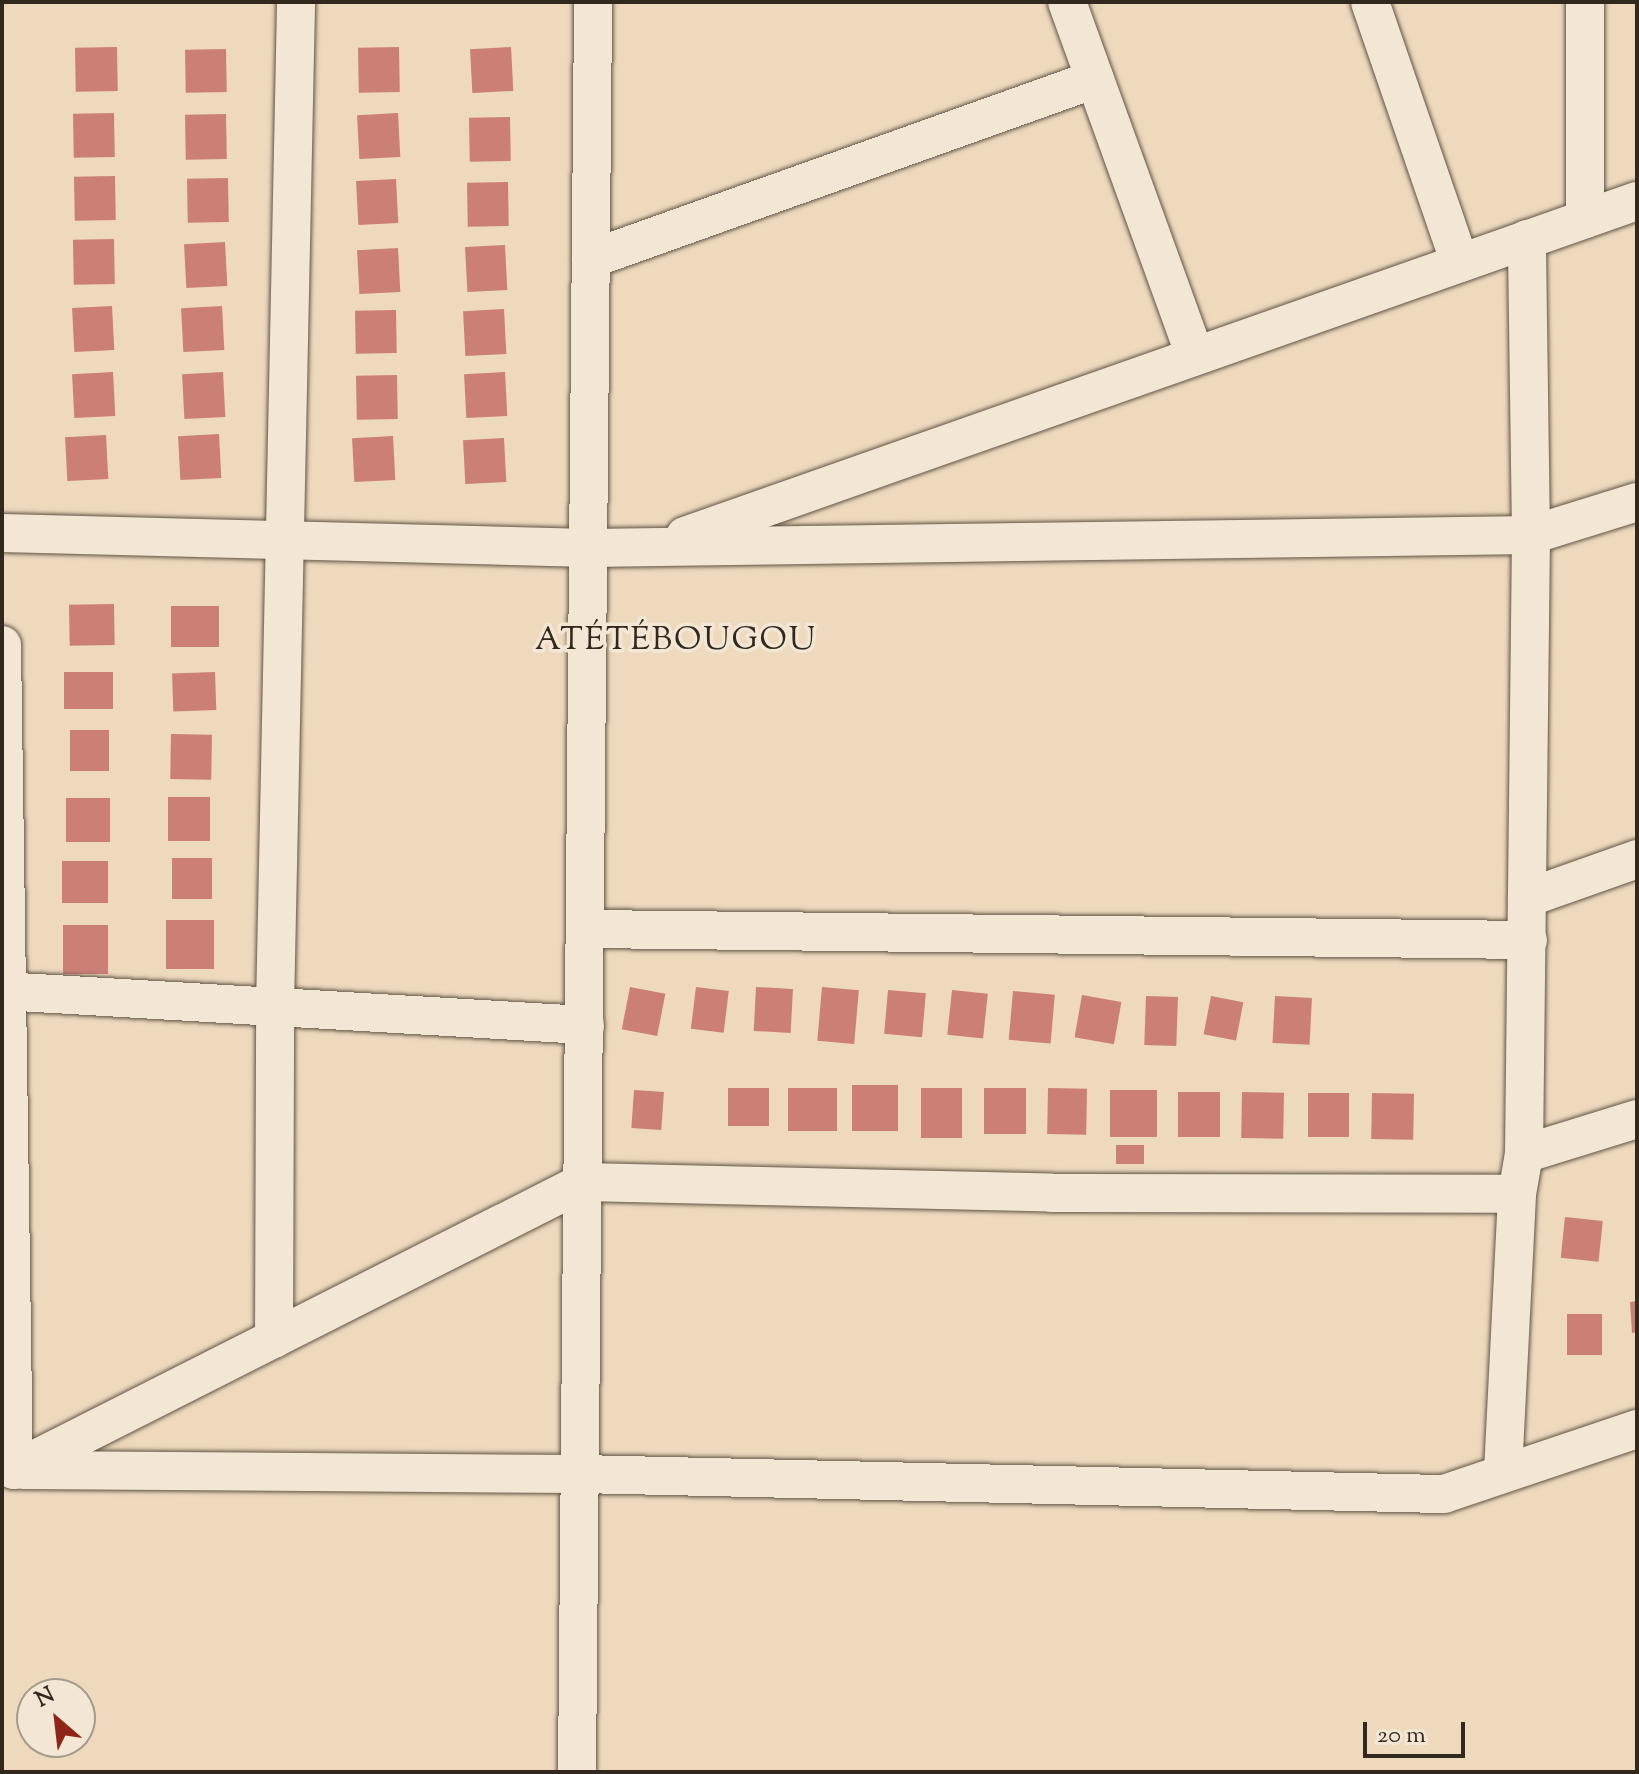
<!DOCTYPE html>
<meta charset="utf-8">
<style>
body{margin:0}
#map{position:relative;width:1639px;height:1774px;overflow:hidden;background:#eed9bd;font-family:"Sorts Mill Goudy",serif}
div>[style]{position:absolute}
.building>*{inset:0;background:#cb7f75;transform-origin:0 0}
.roads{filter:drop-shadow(0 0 2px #615445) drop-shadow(0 0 2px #615445)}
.street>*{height:38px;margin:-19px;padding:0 19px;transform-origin:19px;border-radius:19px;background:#f4e6d4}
span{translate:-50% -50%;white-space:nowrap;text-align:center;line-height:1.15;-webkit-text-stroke:7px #f4e6d4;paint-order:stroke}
.quarter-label{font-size:32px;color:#32281d;letter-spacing:2px}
.frame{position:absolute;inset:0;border:4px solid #32281d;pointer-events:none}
.north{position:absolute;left:16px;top:1678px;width:80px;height:80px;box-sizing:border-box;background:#f4e6d4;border:2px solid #a69a8b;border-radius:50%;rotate:332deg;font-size:22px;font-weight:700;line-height:32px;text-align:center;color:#32281d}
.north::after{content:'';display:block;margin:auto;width:28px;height:36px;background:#8f2418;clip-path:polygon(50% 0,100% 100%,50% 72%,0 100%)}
.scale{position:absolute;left:1363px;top:1722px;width:102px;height:36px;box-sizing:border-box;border:4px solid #32281d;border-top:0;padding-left:10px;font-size:24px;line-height:28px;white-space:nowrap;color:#32281d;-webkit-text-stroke:6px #f4e6d4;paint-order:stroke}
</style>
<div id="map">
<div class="building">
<div style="left:117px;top:47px;width:44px;height:42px;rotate:89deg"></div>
<div style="left:399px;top:47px;width:45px;height:41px;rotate:89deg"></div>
<div style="left:511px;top:47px;width:44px;height:41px;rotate:87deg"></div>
<div style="left:226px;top:49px;width:43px;height:41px;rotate:89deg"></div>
<div style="left:114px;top:113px;width:44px;height:41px;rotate:89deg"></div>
<div style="left:398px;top:113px;width:44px;height:41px;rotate:87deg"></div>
<div style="left:226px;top:114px;width:45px;height:41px;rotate:89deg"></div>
<div style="left:510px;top:117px;width:44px;height:41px;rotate:89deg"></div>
<div style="left:115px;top:176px;width:44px;height:41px;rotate:89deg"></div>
<div style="left:228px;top:178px;width:44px;height:41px;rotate:89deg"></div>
<div style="left:396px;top:179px;width:44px;height:40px;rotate:87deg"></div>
<div style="left:508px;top:182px;width:44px;height:41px;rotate:89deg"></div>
<div style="left:114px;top:239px;width:45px;height:41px;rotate:89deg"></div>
<div style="left:225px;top:242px;width:44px;height:41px;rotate:87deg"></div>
<div style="left:505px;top:245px;width:45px;height:40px;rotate:87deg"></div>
<div style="left:398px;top:248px;width:44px;height:41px;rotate:87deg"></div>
<div style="left:112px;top:306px;width:44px;height:40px;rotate:87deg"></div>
<div style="left:222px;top:306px;width:44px;height:41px;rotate:87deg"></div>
<div style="left:504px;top:309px;width:45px;height:41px;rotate:87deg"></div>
<div style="left:396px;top:310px;width:43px;height:41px;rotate:89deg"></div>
<div style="left:113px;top:372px;width:44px;height:41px;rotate:87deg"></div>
<div style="left:223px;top:372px;width:45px;height:41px;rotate:87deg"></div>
<div style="left:505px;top:372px;width:44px;height:41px;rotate:87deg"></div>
<div style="left:397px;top:375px;width:44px;height:41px;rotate:89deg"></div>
<div style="left:219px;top:434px;width:44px;height:41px;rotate:87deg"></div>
<div style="left:106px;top:435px;width:44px;height:41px;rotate:87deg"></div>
<div style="left:393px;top:436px;width:44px;height:41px;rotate:87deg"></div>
<div style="left:504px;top:438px;width:44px;height:41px;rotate:87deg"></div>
<div style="left:114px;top:604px;width:41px;height:45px;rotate:89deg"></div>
<div style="left:171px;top:606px;width:48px;height:41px"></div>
<div style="left:64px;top:672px;width:49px;height:37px"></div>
<div style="left:215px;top:672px;width:38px;height:43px;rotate:88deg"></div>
<div style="left:70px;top:730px;width:39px;height:41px"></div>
<div style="left:171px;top:734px;width:41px;height:45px;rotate:1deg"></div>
<div style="left:210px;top:797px;width:44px;height:42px;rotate:90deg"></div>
<div style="left:66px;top:798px;width:44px;height:44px"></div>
<div style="left:212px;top:858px;width:41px;height:40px;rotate:90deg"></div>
<div style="left:62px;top:861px;width:46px;height:42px"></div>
<div style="left:166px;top:920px;width:48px;height:49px"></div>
<div style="left:108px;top:925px;width:49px;height:45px;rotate:90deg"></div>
<div style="left:630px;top:987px;width:36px;height:43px;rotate:11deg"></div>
<div style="left:696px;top:987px;width:33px;height:42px;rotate:7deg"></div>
<div style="left:756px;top:987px;width:37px;height:44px;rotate:3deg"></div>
<div style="left:822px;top:987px;width:37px;height:54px;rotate:5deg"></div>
<div style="left:888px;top:990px;width:38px;height:44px;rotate:5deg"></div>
<div style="left:952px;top:990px;width:36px;height:45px;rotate:6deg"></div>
<div style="left:1013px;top:991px;width:42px;height:49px;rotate:5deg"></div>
<div style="left:1082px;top:995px;width:40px;height:43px;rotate:10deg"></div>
<div style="left:1146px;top:996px;width:32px;height:49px;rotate:2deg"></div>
<div style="left:1211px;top:996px;width:33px;height:39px;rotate:11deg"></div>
<div style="left:1275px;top:996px;width:37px;height:47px;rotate:3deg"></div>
<div style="left:898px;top:1085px;width:46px;height:46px;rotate:90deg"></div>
<div style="left:728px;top:1088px;width:41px;height:38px"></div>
<div style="left:788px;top:1088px;width:49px;height:43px"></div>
<div style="left:921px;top:1088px;width:41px;height:50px"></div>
<div style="left:984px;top:1088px;width:42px;height:46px"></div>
<div style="left:1048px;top:1088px;width:39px;height:46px;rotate:1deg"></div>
<div style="left:634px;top:1090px;width:30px;height:38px;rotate:4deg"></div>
<div style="left:1110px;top:1090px;width:47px;height:47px"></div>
<div style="left:1178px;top:1092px;width:42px;height:45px"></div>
<div style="left:1242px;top:1092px;width:42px;height:46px;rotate:1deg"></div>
<div style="left:1308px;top:1093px;width:41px;height:44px"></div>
<div style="left:1372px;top:1093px;width:42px;height:46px;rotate:1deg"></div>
<div style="left:1116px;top:1145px;width:28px;height:19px"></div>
<div style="left:1565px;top:1217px;width:38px;height:41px;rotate:6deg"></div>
<div style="clip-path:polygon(1637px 1301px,1637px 1332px,1632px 1333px,1630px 1302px)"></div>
<div style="left:1567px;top:1314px;width:35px;height:41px"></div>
</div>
<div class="roads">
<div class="street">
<div style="left:1067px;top:2px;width:376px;rotate:70.1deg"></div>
<div style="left:1370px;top:2px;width:276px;rotate:71deg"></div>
<div style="left:1585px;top:219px;width:217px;rotate:-90deg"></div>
<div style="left:591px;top:259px;width:535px;rotate:-19.65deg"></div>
<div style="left:2px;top:533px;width:587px;rotate:1.46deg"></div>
<div style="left:589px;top:548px;width:942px;rotate:-0.79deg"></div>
<div style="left:1531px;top:535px;width:111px;rotate:-17.3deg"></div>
<div style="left:685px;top:536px;width:1009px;rotate:-19.39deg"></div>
<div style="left:2px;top:645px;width:825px;rotate:89.17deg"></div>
<div style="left:14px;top:1470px;width:639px;rotate:-26.81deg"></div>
<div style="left:584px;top:1182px;width:467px;rotate:1.3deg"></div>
<div style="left:1051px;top:1193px;width:466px;rotate:0.1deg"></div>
<div style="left:1527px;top:898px;width:117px;rotate:-19.5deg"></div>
<div style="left:588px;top:929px;width:940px;rotate:0.67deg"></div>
<div style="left:2px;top:991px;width:584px;rotate:3.34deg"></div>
<div style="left:1524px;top:1154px;width:118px;rotate:-17.2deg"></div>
<div style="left:274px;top:1339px;width:331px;rotate:-89.8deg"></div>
<div style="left:275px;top:1008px;width:1006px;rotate:-88.8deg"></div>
<div style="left:23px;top:1470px;width:557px;rotate:0.41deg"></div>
<div style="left:580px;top:1474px;width:864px;rotate:1.33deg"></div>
<div style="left:1444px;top:1494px;width:204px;rotate:-18.6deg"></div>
<div style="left:1503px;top:1472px;width:278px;rotate:-87.1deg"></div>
<div style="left:1517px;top:1194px;width:41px;rotate:-80.1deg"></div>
<div style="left:1524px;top:1154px;width:619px;rotate:-89.35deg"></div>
<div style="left:1531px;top:535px;width:296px;rotate:-90.8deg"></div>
<div style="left:577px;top:1772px;width:1770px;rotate:-89.48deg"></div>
</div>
</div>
<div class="quarter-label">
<span style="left:676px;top:641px">ATÉTÉBOUGOU</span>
</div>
<div class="frame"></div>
<div class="north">N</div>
<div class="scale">20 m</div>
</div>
